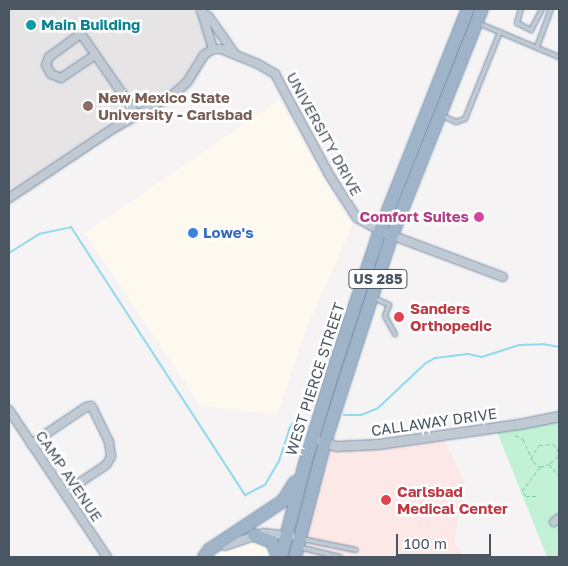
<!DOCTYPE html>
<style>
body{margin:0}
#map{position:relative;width:568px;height:566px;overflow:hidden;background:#f5f3f3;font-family:"Golos Text",sans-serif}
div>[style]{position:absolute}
.commercial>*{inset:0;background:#fdf9ef}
.education>*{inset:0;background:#e6e4e5}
.medical>*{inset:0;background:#fce8e6}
.green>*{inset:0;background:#c3f1d5}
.stream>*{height:2px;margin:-1px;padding:0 1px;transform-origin:1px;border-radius:1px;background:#90daee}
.path>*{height:1px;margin-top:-0.5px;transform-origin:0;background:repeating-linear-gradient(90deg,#7ad0a6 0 4px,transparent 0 6.5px)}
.roads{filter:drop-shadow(0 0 1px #7690ad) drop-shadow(0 0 1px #7690ad)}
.service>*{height:4px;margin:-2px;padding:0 2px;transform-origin:2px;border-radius:2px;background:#c1cad2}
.minor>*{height:8px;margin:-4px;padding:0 4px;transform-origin:4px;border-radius:4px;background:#c1cad2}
.tertiary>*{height:9px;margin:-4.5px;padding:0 4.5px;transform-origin:4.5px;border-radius:4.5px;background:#c1cad2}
.trunk>*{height:12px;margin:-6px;padding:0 6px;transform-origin:6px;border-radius:6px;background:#9fb4c9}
.dots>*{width:14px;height:14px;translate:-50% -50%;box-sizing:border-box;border:2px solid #fff;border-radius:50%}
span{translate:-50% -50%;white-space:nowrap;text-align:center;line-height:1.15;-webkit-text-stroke:5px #fff;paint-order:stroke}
.shield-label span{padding:1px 4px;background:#fff;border:1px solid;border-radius:4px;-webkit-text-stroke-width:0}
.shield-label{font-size:14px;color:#4a5661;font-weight:700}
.culture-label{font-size:15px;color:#0d838f;font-weight:700}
.left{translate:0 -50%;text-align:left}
.education-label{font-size:15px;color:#785e54;font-weight:700}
.street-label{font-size:15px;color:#4a5661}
.hotel-label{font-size:15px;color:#b23c85;font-weight:700}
.right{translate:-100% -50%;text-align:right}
.shop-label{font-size:15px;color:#366cbe;font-weight:700}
.health-label{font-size:15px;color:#be3a42;font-weight:700}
.frame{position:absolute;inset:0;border:10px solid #4a5661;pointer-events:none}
.scale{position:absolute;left:396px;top:534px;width:95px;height:22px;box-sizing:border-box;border:2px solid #4a5661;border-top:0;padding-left:6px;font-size:15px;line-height:18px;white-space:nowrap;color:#4a5661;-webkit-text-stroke:4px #fff;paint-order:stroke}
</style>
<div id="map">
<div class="commercial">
<div style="clip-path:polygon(279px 100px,343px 212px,353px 224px,305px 332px,277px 415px,201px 406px,85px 233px)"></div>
<div style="clip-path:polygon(239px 539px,268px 540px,278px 557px,206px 557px)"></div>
</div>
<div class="education">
<div style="clip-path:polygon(9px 9px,205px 9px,223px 34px,194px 85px,184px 95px,162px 110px,111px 137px,9px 206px)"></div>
</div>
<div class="medical">
<div style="clip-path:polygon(442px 435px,465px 483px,454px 542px,462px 551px,462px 557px,295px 557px,325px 442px,337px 446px)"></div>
</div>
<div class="green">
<div style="clip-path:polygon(559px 416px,559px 557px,547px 557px,495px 427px)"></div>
</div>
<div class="stream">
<div style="left:9px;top:253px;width:36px;rotate:-32deg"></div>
<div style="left:39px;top:234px;width:33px;rotate:-12deg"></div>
<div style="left:71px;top:227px;width:320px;rotate:57deg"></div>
<div style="left:245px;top:495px;width:22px;rotate:-27deg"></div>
<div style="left:265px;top:485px;width:28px;rotate:-60deg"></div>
<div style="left:279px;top:461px;width:36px;rotate:-72deg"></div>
<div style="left:290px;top:427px;width:31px;rotate:-52deg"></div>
<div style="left:344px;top:415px;width:17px"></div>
<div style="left:361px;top:415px;width:18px;rotate:-22deg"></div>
<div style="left:378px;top:408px;width:66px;rotate:-43.2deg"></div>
<div style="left:426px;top:363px;width:10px;rotate:-29deg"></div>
<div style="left:435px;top:358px;width:33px;rotate:-7deg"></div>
<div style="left:468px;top:354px;width:14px;rotate:12deg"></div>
<div style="left:482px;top:357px;width:39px;rotate:-18deg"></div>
<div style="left:519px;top:345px;width:24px;rotate:-2deg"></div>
<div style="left:543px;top:344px;width:16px;rotate:11deg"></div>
</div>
<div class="path">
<div style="left:515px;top:435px;width:9px;rotate:27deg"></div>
<div style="left:523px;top:439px;width:24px;rotate:66deg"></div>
<div style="left:533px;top:461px;width:8px;rotate:45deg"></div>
<div style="left:531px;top:458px;width:15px;rotate:-58deg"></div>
<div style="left:539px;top:445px;width:14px;rotate:-4deg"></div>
<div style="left:553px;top:444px;width:6px;rotate:45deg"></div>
<div style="left:557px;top:448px;width:8px;rotate:83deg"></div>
<div style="left:558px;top:456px;width:12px;rotate:138deg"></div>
<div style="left:536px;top:496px;width:10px;rotate:180deg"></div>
<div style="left:526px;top:496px;width:6px;rotate:-129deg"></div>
<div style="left:522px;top:491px;width:30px;rotate:-53deg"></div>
<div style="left:540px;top:467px;width:9px;rotate:-18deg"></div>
<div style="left:549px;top:464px;width:16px;rotate:50deg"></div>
</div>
<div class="roads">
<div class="service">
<div style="left:521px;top:9px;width:15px;rotate:106deg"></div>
<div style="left:517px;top:23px;width:16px;rotate:27deg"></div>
<div style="left:531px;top:30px;width:24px;rotate:-62deg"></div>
<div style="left:478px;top:23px;width:88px;rotate:22.8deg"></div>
<div style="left:537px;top:47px;width:40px;rotate:-69.8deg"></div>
<div style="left:441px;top:115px;width:17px;rotate:25deg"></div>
<div style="left:456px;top:122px;width:9px;rotate:-18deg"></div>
<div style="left:465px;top:119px;width:94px;rotate:-68.1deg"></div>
<div style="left:374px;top:298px;width:17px;rotate:25deg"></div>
<div style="left:389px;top:305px;width:12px;rotate:110deg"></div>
<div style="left:385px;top:316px;width:21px;rotate:61deg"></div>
<div style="left:302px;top:539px;width:55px;rotate:11.5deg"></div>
<div style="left:299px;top:547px;width:42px;rotate:13.7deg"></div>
</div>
<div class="minor">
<div style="left:201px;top:11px;width:10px;rotate:37deg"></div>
<div style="left:209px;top:17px;width:45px;rotate:54.9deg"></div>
<div style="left:202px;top:13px;width:38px;rotate:73deg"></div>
<div style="left:95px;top:55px;width:41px;rotate:145.9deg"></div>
<div style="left:61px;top:78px;width:11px;rotate:-158deg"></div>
<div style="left:51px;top:74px;width:10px;rotate:-119deg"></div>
<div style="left:46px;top:65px;width:9px;rotate:-69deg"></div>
<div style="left:49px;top:57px;width:39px;rotate:-36deg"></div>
<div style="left:81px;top:34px;width:98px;rotate:55.3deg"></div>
<div style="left:9px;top:198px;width:126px;rotate:-33.7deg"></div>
<div style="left:114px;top:128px;width:70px;rotate:-29.8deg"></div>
<div style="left:175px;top:93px;width:16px;rotate:-43deg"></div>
<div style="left:187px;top:82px;width:32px;rotate:-58deg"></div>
<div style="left:204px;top:55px;width:11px;rotate:-34deg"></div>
<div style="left:213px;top:49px;width:8px"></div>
<div style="left:221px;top:49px;width:40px;rotate:22deg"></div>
<div style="left:258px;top:64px;width:20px;rotate:30deg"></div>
<div style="left:275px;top:74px;width:116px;rotate:61.7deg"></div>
<div style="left:330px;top:176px;width:50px;rotate:57.3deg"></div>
<div style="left:357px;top:218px;width:26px;rotate:29deg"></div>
<div style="left:380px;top:231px;width:131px;rotate:20.5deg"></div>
<div style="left:9px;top:410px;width:177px;rotate:56.3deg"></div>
<div style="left:31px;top:444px;width:66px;rotate:-33.9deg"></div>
<div style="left:86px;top:407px;width:5px;rotate:-11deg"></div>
<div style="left:91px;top:406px;width:4px;rotate:56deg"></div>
<div style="left:93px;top:409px;width:37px;rotate:64deg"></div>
<div style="left:109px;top:442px;width:15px;rotate:82deg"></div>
<div style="left:111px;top:457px;width:9px;rotate:122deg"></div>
<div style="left:106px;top:465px;width:50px;rotate:146.3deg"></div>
<div style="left:554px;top:522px;width:6px;rotate:-39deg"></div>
<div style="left:225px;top:546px;width:40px;rotate:-18.9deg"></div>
<div style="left:263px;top:533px;width:28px;rotate:6deg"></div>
</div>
<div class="tertiary">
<div style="left:320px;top:441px;width:17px;rotate:17deg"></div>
<div style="left:336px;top:446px;width:42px;rotate:-2.7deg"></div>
<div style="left:378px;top:444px;width:142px;rotate:-8.1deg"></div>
<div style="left:519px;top:424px;width:41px;rotate:-11.3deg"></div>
</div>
<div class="trunk">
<div style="left:254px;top:535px;width:19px;rotate:21deg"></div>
<div style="left:272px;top:542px;width:16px;rotate:68deg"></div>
<div style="left:204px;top:557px;width:9px;rotate:-54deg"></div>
<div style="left:209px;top:550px;width:89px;rotate:-33.5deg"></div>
<div style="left:283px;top:501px;width:22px;rotate:-58deg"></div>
<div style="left:281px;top:557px;width:93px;rotate:-75.7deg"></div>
<div style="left:304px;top:467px;width:102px;rotate:-73deg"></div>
<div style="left:334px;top:369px;width:145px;rotate:-71.6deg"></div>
<div style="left:380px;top:231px;width:239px;rotate:-68.4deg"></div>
<div style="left:295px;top:557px;width:119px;rotate:-75.4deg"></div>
<div style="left:325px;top:442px;width:218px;rotate:-72.1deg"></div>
<div style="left:392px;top:235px;width:243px;rotate:-68.3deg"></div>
</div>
</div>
<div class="dots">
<div style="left:31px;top:25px;background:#0f9aa8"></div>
<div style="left:88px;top:106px;background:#8d6e63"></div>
<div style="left:479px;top:217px;background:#d1479c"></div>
<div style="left:193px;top:233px;background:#3f7fe0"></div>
<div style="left:399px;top:317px;background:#e0444e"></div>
<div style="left:386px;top:500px;background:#e0444e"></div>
</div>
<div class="shield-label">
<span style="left:378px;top:279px">US 285</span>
</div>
<div class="culture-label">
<span class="left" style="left:41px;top:25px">Main Building</span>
</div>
<div class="education-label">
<span class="left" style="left:98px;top:106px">New Mexico State<br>University - Carlsbad</span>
</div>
<div class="street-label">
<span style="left:324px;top:134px;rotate:61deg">UNIVERSITY DRIVE</span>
<span style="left:315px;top:379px;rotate:-72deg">WEST PIERCE STREET</span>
<span style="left:434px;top:422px;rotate:-8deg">CALLAWAY DRIVE</span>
<span style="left:69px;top:476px;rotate:56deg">CAMP AVENUE</span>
</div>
<div class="hotel-label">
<span class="right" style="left:469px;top:217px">Comfort Suites</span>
</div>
<div class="shop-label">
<span class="left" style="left:203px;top:233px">Lowe's</span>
</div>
<div class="health-label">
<span class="left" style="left:410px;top:317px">Sanders<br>Orthopedic</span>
<span class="left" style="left:397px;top:500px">Carlsbad<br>Medical Center</span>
</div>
<div class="frame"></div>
<div class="scale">100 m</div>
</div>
